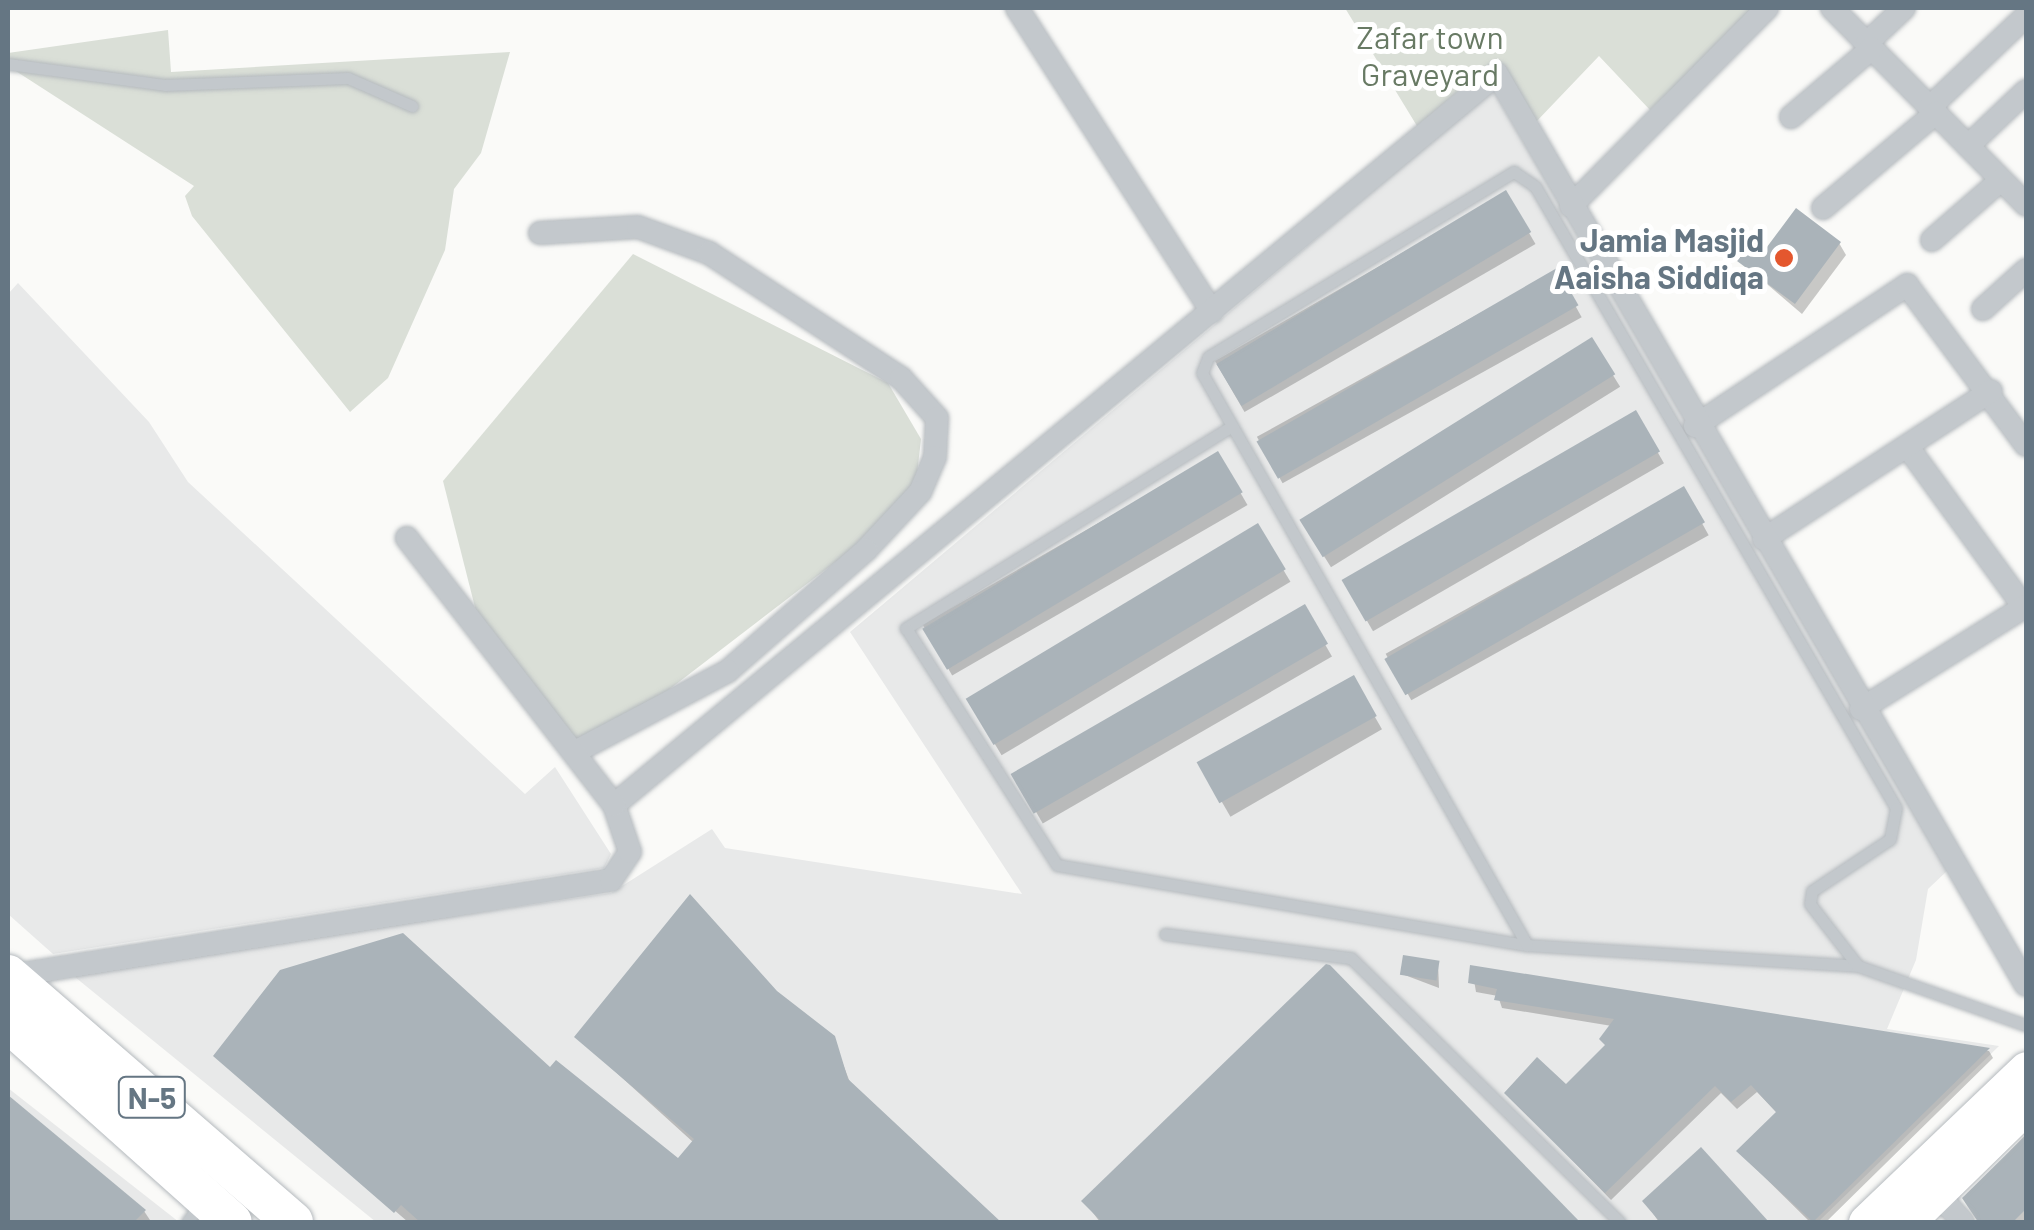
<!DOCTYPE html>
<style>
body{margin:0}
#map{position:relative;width:2034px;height:1230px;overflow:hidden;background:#fafaf8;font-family:Barlow,sans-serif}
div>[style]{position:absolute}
.built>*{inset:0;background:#e8e9e9}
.green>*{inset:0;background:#dadfd7}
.shadow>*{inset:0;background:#0003;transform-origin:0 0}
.building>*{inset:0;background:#aab3b9;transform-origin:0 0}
.roads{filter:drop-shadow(0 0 2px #b5babe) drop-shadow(0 0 2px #b5babe)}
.lane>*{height:11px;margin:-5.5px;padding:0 5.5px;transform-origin:5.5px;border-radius:5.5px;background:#c3c8cc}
.street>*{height:22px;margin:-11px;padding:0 11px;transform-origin:11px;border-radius:11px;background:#c3c8cc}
.primary>*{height:35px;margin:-17.5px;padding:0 17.5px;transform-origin:17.5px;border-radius:17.5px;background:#fff}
.highway>*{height:40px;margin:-20px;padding:0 20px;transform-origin:20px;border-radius:20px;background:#fff}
.dots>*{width:28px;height:28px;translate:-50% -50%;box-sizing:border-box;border:5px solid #fff;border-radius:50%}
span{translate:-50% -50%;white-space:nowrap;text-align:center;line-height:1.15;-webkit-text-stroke:10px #fff;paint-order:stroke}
.shield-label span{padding:2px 8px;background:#fff;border:2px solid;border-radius:8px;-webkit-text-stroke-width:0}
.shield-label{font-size:30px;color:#657683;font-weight:700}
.park-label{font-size:32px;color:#687a64}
.poi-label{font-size:32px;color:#657683;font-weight:700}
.right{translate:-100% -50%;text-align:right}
.frame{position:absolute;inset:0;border:10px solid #657683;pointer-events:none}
</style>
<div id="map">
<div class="built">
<div style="clip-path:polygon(1493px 90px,1947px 871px,1928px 889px,1916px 960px,1887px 1029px,1999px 1046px,1818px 1222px,376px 1222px,70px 973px,611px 893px,712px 829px,725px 848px,1022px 894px,850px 632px)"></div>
<div style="clip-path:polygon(18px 283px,149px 422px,188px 482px,525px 794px,555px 767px,611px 854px,604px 868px,53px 954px,8px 914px,8px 294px)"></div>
<div style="clip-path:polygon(8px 1088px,179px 1222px,8px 1222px)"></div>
</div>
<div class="green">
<div style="clip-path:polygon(1345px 8px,1755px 8px,1650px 110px,1599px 56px,1535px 123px,1498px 58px,1417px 126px)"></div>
<div style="clip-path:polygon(168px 30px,171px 72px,510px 52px,481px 153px,454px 189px,445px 250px,388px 378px,350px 412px,192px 216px,185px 196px,194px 186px,8px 66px,8px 53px)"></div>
<div style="clip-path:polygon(633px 254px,888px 383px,921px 439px,916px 483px,859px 544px,585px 754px,481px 631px,443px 481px)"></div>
</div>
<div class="shadow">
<div style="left:1506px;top:193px;width:59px;height:336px;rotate:60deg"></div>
<div style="clip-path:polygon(1839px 243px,1846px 255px,1802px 314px,1740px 261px)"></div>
<div style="left:1556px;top:271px;width:53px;height:342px;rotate:61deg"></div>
<div style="left:1591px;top:340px;width:55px;height:341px;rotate:58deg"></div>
<div style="left:1635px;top:413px;width:58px;height:336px;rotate:60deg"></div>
<div style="left:1218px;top:454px;width:59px;height:341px;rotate:60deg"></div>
<div style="left:1683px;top:489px;width:53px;height:340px;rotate:61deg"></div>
<div style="left:1257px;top:526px;width:65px;height:337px;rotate:59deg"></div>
<div style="left:1304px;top:608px;width:56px;height:334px;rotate:60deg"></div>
<div style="left:1353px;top:679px;width:58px;height:175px;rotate:60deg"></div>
<div style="clip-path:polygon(1438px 963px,1439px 988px,1402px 974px)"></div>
<div style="clip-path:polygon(1330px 968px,1576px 1222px,1100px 1222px,1084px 1201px)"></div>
<div style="clip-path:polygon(1472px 968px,1989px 1051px,1993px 1058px,1826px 1222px,1810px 1222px,1739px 1152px,1778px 1114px,1757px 1092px,1737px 1109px,1721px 1093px,1611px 1200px,1508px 1094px,1567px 1087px,1606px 1047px,1612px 1026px,1502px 1008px,1498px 996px,1476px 992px)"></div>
<div style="clip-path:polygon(776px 992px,833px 1038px,851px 1085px,998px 1222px,408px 1222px,216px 1056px,550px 1070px,678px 1162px,694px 1143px,577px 1037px)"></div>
<div style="clip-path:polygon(8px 1098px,144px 1211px,150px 1220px,8px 1222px)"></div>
<div style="clip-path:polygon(2026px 1134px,2026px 1222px,1980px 1222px,1965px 1199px)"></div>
<div style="clip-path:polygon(1701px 1151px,1766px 1222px,1659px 1222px,1645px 1202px)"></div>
</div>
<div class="building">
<div style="left:1506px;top:190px;width:49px;height:338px;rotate:59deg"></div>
<div style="clip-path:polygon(1796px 208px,1841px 242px,1795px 304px,1737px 261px,1749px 246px,1761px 255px)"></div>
<div style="left:1557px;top:268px;width:43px;height:347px;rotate:60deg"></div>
<div style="left:1592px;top:337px;width:44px;height:345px;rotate:58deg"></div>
<div style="left:1636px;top:410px;width:48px;height:340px;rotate:60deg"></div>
<div style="left:1218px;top:451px;width:48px;height:345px;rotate:59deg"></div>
<div style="left:1684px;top:486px;width:42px;height:346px;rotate:60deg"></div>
<div style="left:1258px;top:523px;width:54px;height:341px;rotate:59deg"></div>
<div style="left:1305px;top:604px;width:46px;height:340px;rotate:60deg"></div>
<div style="left:1354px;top:675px;width:47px;height:180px;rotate:61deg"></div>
<div style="clip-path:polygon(690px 894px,777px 991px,835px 1036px,848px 1079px,1001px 1222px,420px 1222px,401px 1205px,394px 1213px,213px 1056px,280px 970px,403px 933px,550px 1067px,556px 1060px,678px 1158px,694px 1139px,574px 1037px)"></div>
<div style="left:1403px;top:955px;width:37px;height:20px;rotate:9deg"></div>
<div style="clip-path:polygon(1326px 964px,1330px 965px,1580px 1222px,1102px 1222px,1081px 1201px)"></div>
<div style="clip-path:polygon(1470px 965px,1990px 1048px,1813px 1222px,1736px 1151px,1776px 1112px,1751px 1085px,1731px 1102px,1715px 1086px,1605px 1193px,1504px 1093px,1537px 1057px,1566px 1084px,1605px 1045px,1599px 1039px,1614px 1019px,1494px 1000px,1497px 989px,1468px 983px)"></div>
<div style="clip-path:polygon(8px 1095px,146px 1210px,134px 1222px,8px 1222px)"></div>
<div style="clip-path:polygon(2026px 1135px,2026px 1209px,2013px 1222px,1978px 1222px,1962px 1198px)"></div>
<div style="clip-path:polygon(1701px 1147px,1769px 1222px,1660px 1222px,1642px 1201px)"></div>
</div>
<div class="roads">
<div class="lane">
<div style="left:8px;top:64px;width:158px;rotate:7.6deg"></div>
<div style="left:165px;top:85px;width:183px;rotate:-2.2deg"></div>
<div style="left:348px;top:78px;width:70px;rotate:23.6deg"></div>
<div style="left:1232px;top:426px;width:384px;rotate:148.2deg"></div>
<div style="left:906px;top:628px;width:281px;rotate:57.5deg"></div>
<div style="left:1057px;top:865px;width:477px;rotate:9.7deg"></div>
<div style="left:1527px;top:945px;width:332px;rotate:3.6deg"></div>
<div style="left:1858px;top:966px;width:178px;rotate:19.4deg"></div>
<div style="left:1165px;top:934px;width:188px;rotate:7.4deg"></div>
<div style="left:1351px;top:958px;width:377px;rotate:44.5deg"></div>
<div style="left:1527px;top:945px;width:658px;rotate:-119.6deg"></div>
<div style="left:1202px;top:373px;width:17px;rotate:-69deg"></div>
<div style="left:1208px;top:357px;width:358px;rotate:-31.2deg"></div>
<div style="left:1514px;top:172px;width:25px;rotate:34deg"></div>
<div style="left:1535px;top:186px;width:719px;rotate:59.87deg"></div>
<div style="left:1896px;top:808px;width:32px;rotate:101deg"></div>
<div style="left:1890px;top:839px;width:94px;rotate:146.3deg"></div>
<div style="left:1812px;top:891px;width:13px;rotate:99deg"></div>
<div style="left:1810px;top:904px;width:78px;rotate:52.3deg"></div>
<div style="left:187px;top:1222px;width:25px;rotate:-53deg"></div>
</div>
<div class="street">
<div style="left:1017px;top:8px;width:361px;rotate:57.3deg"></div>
<div style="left:1832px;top:8px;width:276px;rotate:45.4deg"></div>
<div style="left:1867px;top:43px;width:51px;rotate:-43.4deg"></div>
<div style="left:1930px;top:107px;width:132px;rotate:-43.5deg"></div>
<div style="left:1791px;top:117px;width:106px;rotate:-40.4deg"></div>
<div style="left:1968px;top:146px;width:80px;rotate:-43.5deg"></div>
<div style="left:1571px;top:206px;width:279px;rotate:-45.3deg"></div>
<div style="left:1823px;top:208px;width:148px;rotate:-40.1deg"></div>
<div style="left:540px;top:233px;width:98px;rotate:-3.5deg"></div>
<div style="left:638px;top:227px;width:76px;rotate:20.1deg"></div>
<div style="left:709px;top:253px;width:229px;rotate:33.1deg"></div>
<div style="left:901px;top:378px;width:54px;rotate:48deg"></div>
<div style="left:937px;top:418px;width:39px;rotate:93deg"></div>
<div style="left:935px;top:457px;width:38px;rotate:113deg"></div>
<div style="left:920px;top:492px;width:79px;rotate:133deg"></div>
<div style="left:866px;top:550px;width:184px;rotate:138.8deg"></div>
<div style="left:728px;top:671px;width:169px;rotate:152.1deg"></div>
<div style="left:1932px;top:240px;width:91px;rotate:-41deg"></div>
<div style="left:1983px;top:309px;width:58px;rotate:-42.2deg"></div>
<div style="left:1695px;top:426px;width:255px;rotate:-33.6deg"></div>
<div style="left:1907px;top:285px;width:199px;rotate:53.4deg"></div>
<div style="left:1907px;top:446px;width:199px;rotate:54deg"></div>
<div style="left:1764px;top:539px;width:271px;rotate:-33.1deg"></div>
<div style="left:1861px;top:709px;width:195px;rotate:-32deg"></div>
<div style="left:614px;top:805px;width:1146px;rotate:-39.62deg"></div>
<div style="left:1497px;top:74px;width:1053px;rotate:59.86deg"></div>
<div style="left:9px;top:976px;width:610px;rotate:-9.06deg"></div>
<div style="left:611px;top:880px;width:34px;rotate:-56deg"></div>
<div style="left:630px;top:852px;width:50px;rotate:-108.8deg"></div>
<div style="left:614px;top:805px;width:338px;rotate:-127.8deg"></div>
<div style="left:1937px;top:1194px;width:38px;rotate:47deg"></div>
</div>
<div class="primary">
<div style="left:1866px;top:1222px;width:221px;rotate:-43.7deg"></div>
<div style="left:1907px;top:1222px;width:166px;rotate:-44.3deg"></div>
</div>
<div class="highway">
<div style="left:8px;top:975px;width:377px;rotate:40.9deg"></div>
<div style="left:8px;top:1022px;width:300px;rotate:41.8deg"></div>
</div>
</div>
<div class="dots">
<div style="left:1784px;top:258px;background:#e4572e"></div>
</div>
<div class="shield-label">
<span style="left:152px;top:1097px">N-5</span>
</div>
<div class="park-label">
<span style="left:1430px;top:55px">Zafar town<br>Graveyard</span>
</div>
<div class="poi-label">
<span class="right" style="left:1764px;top:258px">Jamia Masjid<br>Aaisha Siddiqa</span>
</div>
<div class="frame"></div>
</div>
